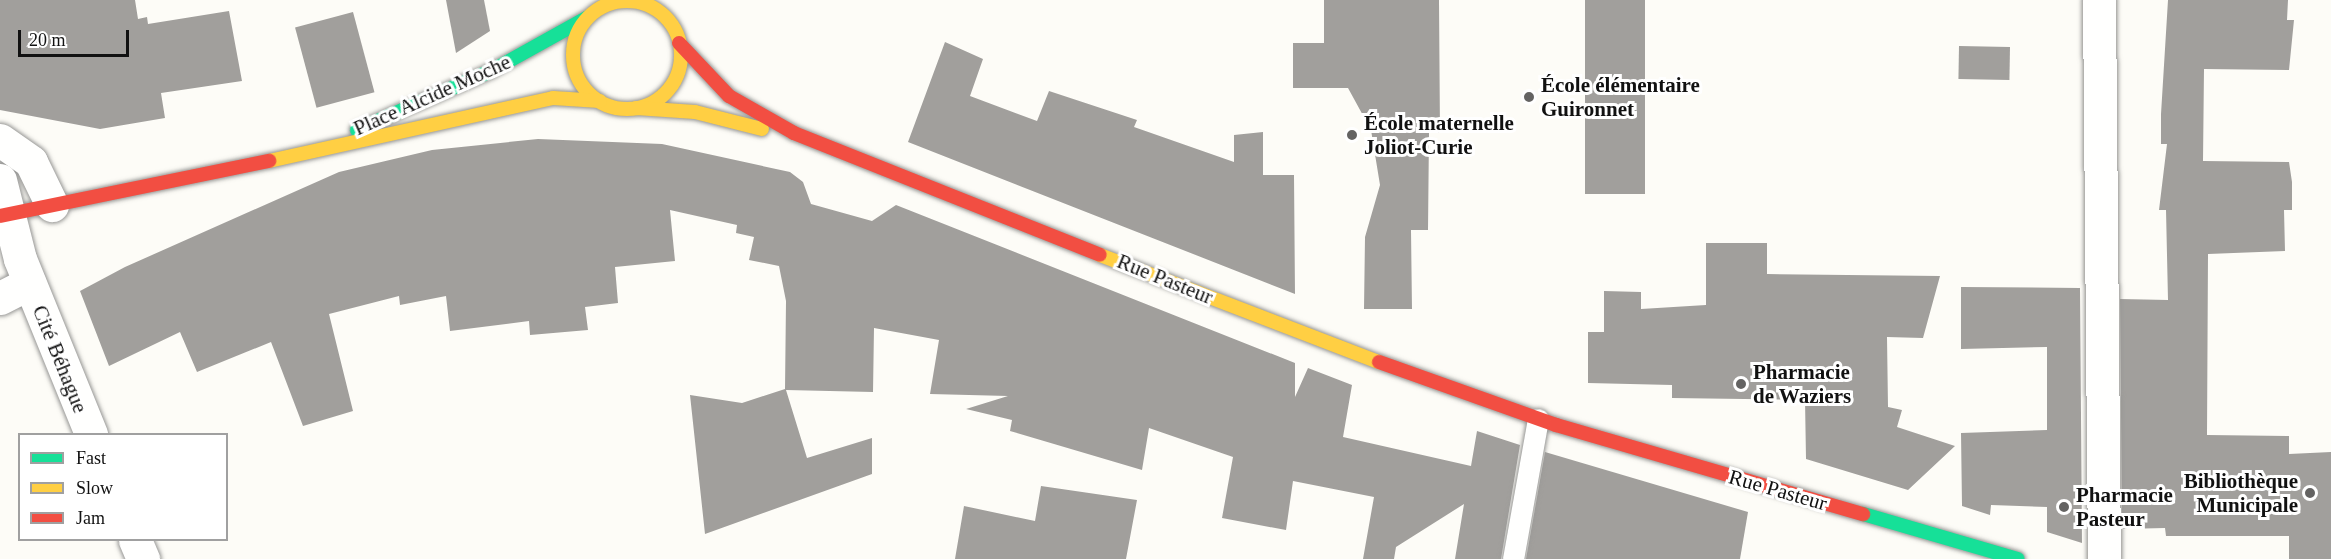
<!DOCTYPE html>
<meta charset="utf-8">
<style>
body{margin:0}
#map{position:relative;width:2331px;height:559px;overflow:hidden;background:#fdfcf7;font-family:"Times New Roman",serif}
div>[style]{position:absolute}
.building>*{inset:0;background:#a19f9c;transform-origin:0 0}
.roads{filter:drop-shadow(0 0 2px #979795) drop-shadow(0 0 2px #979795)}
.lane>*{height:21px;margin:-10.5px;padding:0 10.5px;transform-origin:10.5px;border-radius:10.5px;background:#fffffe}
.street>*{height:33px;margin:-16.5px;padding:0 16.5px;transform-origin:16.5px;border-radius:16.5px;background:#fffffe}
.fast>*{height:14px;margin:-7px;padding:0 7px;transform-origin:7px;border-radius:7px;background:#16e098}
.slow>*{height:14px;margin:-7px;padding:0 7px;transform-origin:7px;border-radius:7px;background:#ffcf43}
.slow>.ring{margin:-7px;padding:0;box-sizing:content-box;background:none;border:14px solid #ffcf43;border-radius:50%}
.jam>*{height:14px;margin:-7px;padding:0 7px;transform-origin:7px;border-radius:7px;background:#f24e42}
.dots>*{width:16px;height:16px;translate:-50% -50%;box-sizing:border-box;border:3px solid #fff;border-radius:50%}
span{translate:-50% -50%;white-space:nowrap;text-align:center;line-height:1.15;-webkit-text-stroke:6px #fff;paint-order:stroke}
.poi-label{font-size:21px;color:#111;font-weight:700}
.left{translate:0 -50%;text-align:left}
.right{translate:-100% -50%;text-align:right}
.street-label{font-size:21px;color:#111}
.legend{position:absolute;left:18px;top:433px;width:210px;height:108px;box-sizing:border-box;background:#fff;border:2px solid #a0a0a0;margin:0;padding:8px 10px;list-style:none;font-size:18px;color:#111}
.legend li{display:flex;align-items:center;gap:12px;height:30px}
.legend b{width:30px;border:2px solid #a0a0a0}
.scale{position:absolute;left:18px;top:30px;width:111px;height:27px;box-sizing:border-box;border:3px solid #111;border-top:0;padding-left:8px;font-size:18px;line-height:21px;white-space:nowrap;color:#111;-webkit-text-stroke:4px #fff;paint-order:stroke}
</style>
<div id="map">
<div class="building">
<div style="clip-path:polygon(0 0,135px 0,138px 19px,147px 17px,148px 24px,229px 11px,242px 81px,161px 93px,165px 118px,100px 129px,0 110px)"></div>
<div style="clip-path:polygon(446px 0,484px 0,490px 31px,456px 53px)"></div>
<div style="clip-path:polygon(1324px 0,1439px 0,1440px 133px,1429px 133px,1428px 230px,1411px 230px,1412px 309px,1364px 309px,1365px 237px,1380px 185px,1371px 130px,1348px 88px,1293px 88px,1293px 43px,1324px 43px)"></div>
<div style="left:1585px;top:0;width:60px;height:194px"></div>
<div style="clip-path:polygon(2168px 0,2288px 0,2287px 20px,2294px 20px,2289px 70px,2204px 69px,2203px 161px,2289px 162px,2292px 182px,2292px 210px,2284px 210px,2285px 251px,2208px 254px,2207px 435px,2289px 436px,2289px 454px,2331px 452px,2331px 559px,2289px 559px,2289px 536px,2166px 536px,2165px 528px,2122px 529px,2120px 299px,2168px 300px,2166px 210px,2159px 210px,2167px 144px,2161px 144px,2161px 114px)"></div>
<div style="left:353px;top:12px;width:83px;height:60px;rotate:75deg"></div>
<div style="clip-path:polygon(945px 42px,983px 59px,970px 96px,1037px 121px,1049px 91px,1137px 120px,1134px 127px,1234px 162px,1234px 135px,1263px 132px,1263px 175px,1294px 175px,1295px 294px,908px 142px)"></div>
<div style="left:1959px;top:46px;width:51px;height:33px;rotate:1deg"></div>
<div style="clip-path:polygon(538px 139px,662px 144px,790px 172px,803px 182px,811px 204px,872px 221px,896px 205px,1295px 363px,1295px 397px,1308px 368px,1352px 385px,1343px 437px,1471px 466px,1477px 431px,1520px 445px,1501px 559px,1455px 559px,1464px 504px,1396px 547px,1394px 559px,1363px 559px,1374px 497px,1293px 481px,1286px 530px,1222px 518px,1233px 457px,1149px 428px,1142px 470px,1010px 431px,1012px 420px,966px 409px,1008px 396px,930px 394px,939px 340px,874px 328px,873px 392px,786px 390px,807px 458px,872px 438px,872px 474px,705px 534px,690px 395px,742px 403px,785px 389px,786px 301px,779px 266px,749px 260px,754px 237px,736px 233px,737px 225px,670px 210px,675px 261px,615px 267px,618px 303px,585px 307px,588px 330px,530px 335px,529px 321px,450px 331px,446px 296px,400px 305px,399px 296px,329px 314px,353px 411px,303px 426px,271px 342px,197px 372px,180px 332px,109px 366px,80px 291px,125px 267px,339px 172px,432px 150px)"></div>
<div style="clip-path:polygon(1706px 243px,1767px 243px,1767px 274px,1940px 276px,1923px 338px,1887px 337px,1888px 407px,1902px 410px,1897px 427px,1955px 446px,1908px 490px,1806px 459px,1805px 400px,1672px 398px,1672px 385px,1588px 383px,1588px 332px,1604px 332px,1604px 291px,1641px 292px,1641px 309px,1706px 305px)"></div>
<div style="clip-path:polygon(1961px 287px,2080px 288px,2082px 543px,2047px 532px,2047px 507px,1991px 505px,1990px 515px,1962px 506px,1961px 433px,2047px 430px,2047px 347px,1961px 349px)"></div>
<div style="clip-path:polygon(1545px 452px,1748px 512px,1740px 559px,1526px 559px)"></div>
<div style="clip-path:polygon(1041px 486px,1137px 500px,1126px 559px,955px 559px,964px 506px,1035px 521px)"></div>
</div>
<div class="roads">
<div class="lane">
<div style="left:1513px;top:559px;width:142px;rotate:-79.9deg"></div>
</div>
<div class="street">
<div style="left:2099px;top:0;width:559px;rotate:89.49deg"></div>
<div style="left:0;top:140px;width:38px;rotate:35deg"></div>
<div style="left:31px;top:162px;width:48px;rotate:64deg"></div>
<div style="left:0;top:180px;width:81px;rotate:75.8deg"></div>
<div style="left:20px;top:259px;width:189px;rotate:67.9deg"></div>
<div style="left:0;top:298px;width:33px;rotate:-27deg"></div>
<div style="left:135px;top:540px;width:21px;rotate:67deg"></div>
</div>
<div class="fast">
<div style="left:357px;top:130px;width:146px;rotate:-23.8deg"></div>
<div style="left:491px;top:71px;width:111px;rotate:-29.1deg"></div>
<div style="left:1863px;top:514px;width:161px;rotate:16.2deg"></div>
</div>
<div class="slow">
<div class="ring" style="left:573px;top:1px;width:94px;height:94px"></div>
<div style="left:636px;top:108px;width:59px;rotate:3.9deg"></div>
<div style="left:695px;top:112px;width:69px;rotate:14.2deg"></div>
<div style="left:269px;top:161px;width:291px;rotate:-12.5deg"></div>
<div style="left:553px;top:98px;width:47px;rotate:3.7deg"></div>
<div style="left:1100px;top:255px;width:299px;rotate:21deg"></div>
</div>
<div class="jam">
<div style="left:679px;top:43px;width:73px;rotate:46.7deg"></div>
<div style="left:729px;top:96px;width:75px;rotate:29.6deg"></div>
<div style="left:794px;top:133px;width:329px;rotate:21.7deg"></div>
<div style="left:0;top:216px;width:275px;rotate:-11.6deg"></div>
<div style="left:1379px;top:362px;width:188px;rotate:19.6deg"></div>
<div style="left:1556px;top:425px;width:320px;rotate:16.2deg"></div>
</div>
</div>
<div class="dots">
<div style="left:1529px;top:97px;background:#646362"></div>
<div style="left:1352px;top:135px;background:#646362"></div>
<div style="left:1741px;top:384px;background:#646362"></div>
<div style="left:2310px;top:493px;background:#646362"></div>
<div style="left:2064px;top:507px;background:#646362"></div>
</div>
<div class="poi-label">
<span class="left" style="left:1541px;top:97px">École élémentaire<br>Guironnet</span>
<span class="left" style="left:1364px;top:135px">École maternelle<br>Joliot-Curie</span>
<span class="left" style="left:1753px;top:384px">Pharmacie<br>de Waziers</span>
<span class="right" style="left:2298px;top:493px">Bibliothèque<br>Municipale</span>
<span class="left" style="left:2076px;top:507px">Pharmacie<br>Pasteur</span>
</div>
<div class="street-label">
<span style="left:432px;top:95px;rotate:-24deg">Place Alcide Moche</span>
<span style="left:1165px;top:279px;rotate:22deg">Rue Pasteur</span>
<span style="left:60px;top:359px;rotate:68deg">Cité Béhague</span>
<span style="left:1778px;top:490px;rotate:16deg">Rue Pasteur</span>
</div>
<ul class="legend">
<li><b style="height:8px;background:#16e098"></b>Fast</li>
<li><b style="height:8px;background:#ffcf43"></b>Slow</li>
<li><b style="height:8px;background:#f24e42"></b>Jam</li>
</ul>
<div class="scale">20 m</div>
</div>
